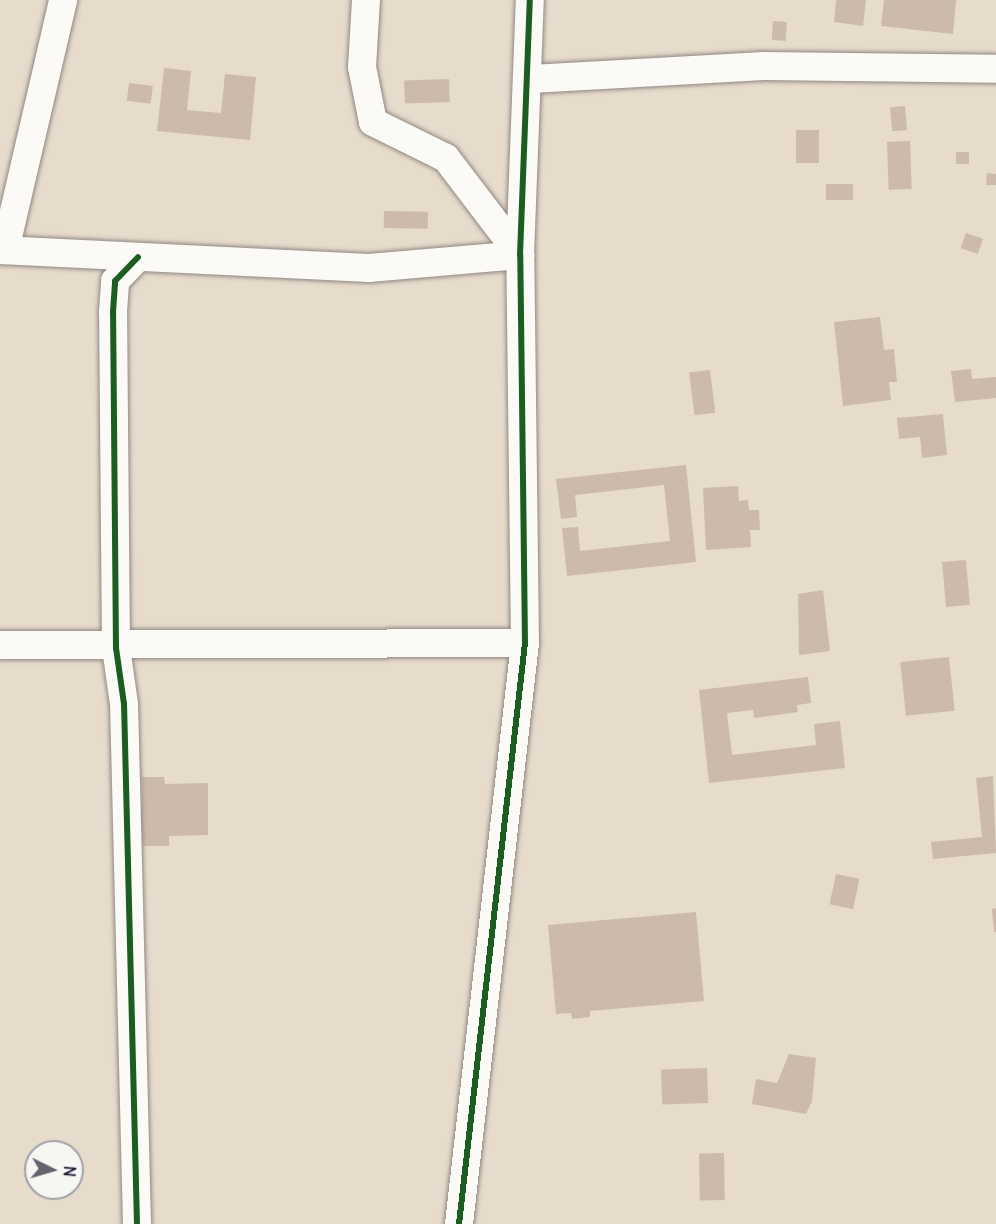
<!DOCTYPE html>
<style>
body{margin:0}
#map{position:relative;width:996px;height:1224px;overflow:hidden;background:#e7dbcb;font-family:Delius,sans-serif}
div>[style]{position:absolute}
.building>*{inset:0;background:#ccbbac;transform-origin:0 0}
.roads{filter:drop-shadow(0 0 2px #8e8884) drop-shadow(0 0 2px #8e8884)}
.street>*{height:28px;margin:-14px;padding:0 14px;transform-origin:14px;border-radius:14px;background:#fbfaf7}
.cycleway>*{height:6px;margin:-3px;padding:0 3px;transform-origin:3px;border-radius:3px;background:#1b5e20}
span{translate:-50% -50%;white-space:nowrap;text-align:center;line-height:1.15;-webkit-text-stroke:5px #f6f6f2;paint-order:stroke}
.north{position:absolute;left:24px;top:1140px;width:60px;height:60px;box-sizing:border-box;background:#f6f6f2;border:2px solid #a1a1a9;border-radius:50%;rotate:95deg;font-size:16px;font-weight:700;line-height:24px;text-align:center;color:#22223b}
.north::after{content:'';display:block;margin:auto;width:21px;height:27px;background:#67636d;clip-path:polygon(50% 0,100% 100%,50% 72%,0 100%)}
</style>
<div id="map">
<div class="building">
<div style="clip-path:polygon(836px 0,866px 0,863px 26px,834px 22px)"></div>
<div style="clip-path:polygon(884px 0,956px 0,953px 34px,881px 26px)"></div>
<div style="left:773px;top:21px;width:14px;height:19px;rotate:4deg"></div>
<div style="clip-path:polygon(164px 68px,191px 71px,187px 110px,221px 113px,225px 74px,256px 77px,250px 140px,157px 131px)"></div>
<div style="left:449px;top:79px;width:23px;height:45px;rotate:88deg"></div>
<div style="left:129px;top:83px;width:24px;height:18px;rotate:7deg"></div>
<div style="left:905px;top:106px;width:24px;height:15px;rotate:85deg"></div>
<div style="left:796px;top:130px;width:23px;height:33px"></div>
<div style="left:910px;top:141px;width:48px;height:23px;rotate:88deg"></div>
<div style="left:956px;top:152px;width:13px;height:12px"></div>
<div style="clip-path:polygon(987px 173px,996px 174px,996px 185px,986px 185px)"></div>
<div style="left:826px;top:184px;width:27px;height:16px"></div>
<div style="left:384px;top:211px;width:44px;height:17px;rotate:1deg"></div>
<div style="left:966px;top:233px;width:18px;height:16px;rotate:19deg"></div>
<div style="clip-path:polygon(880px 317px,884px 350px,894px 349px,897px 382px,889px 382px,891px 400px,843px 406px,834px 322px)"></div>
<div style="clip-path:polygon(971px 369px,972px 379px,996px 377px,996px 398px,955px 402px,951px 371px)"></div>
<div style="left:710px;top:370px;width:43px;height:21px;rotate:83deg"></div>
<div style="clip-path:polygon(943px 414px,947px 455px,922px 458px,920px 437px,899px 439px,897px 418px)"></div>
<div style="clip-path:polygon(686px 465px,696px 562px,567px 576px,562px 528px,578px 527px,580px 551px,670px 541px,664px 485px,575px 495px,577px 517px,561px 519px,556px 479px)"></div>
<div style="clip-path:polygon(738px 486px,739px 501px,748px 500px,749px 510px,759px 510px,760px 530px,750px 530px,751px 547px,706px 550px,703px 488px)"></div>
<div style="left:966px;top:560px;width:45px;height:24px;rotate:85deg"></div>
<div style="clip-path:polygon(823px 590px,830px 651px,799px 655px,798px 594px)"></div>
<div style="left:949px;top:657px;width:54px;height:49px;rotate:84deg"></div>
<div style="clip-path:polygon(808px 677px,811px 703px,797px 705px,798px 712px,754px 718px,753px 710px,727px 713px,732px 755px,816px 745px,814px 724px,840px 721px,845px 768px,709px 783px,699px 690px)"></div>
<div style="clip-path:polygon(993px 776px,996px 853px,933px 859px,931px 842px,982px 837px,976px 778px)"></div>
<div style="clip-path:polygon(142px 777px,164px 777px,165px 784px,208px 783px,208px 835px,169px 836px,169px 846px,143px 846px,142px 832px,134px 832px,133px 809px,142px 809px)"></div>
<div style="left:836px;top:874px;width:24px;height:31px;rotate:12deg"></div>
<div style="clip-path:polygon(996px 908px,996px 932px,994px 932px,992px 909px)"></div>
<div style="clip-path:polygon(696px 912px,704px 1001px,590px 1011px,590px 1017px,572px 1019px,571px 1013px,556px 1014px,548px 925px)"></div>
<div style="clip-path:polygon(789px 1054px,816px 1058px,812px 1101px,806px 1114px,752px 1104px,756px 1079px,777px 1083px)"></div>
<div style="left:707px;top:1068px;width:35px;height:46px;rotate:88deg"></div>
<div style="left:724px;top:1153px;width:47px;height:25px;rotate:89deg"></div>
</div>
<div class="roads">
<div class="street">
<div style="left:366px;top:0;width:67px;rotate:93.4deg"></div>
<div style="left:362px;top:67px;width:56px;rotate:78.7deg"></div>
<div style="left:373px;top:122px;width:81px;rotate:26.3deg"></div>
<div style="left:446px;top:158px;width:122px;rotate:52.7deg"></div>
<div style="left:531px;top:79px;width:233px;rotate:-3.2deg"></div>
<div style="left:764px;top:66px;width:232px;rotate:0.7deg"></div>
<div style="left:0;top:250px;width:369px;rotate:2.8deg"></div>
<div style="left:369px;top:268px;width:152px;rotate:-4.9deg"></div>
<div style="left:5px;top:250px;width:257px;rotate:-76.9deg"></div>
<div style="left:0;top:645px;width:525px;rotate:-0.22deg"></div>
<div style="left:137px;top:1224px;width:520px;rotate:-91.43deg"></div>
<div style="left:124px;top:704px;width:57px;rotate:-98.1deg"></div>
<div style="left:116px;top:648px;width:336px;rotate:-90.5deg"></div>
<div style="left:113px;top:312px;width:31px;rotate:-86deg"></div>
<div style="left:115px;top:281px;width:33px;rotate:-46deg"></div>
<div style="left:459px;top:1224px;width:585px;rotate:-83.52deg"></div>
<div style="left:525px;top:643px;width:388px;rotate:-90.7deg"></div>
<div style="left:520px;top:255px;width:255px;rotate:-87.8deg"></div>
</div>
</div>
<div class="cycleway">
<div style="left:137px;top:1224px;width:520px;rotate:-91.43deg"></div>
<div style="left:124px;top:704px;width:57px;rotate:-98.1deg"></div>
<div style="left:116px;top:648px;width:336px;rotate:-90.5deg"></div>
<div style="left:113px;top:312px;width:31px;rotate:-86deg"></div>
<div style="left:115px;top:281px;width:33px;rotate:-46deg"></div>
<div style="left:459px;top:1224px;width:585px;rotate:-83.52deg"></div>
<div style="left:525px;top:643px;width:388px;rotate:-90.7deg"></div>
<div style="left:520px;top:255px;width:255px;rotate:-87.8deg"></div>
</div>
<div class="north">N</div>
</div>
